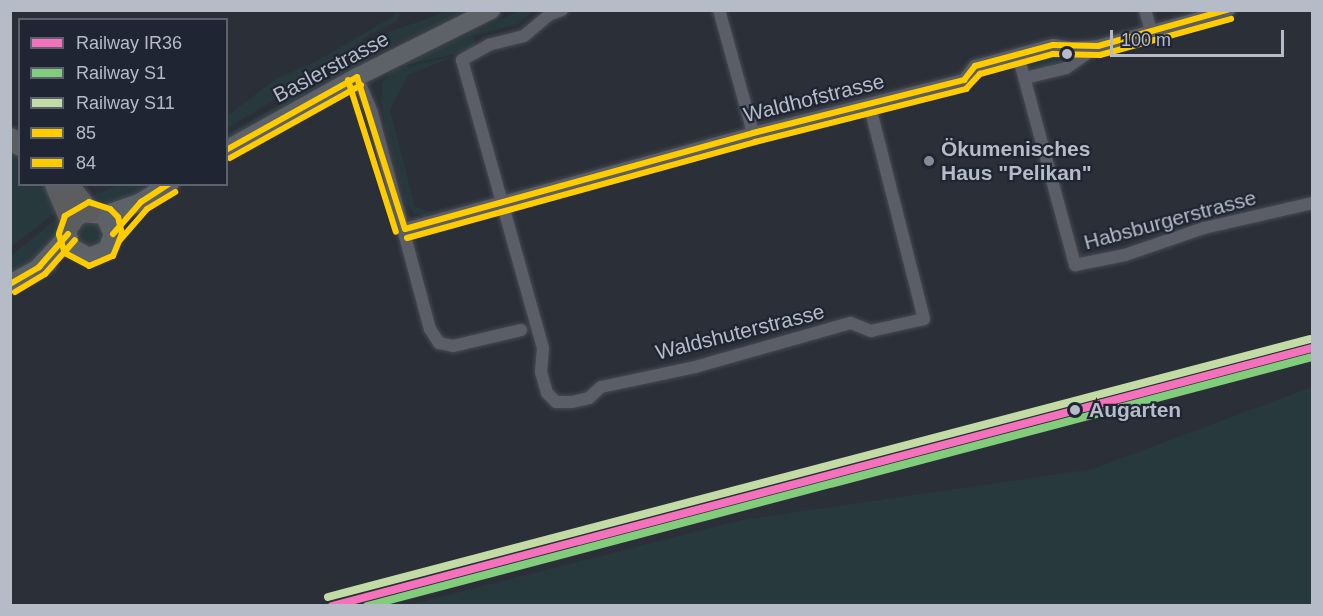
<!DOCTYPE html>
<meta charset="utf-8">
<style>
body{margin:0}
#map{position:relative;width:1323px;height:616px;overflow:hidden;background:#2b2f38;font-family:Arial,sans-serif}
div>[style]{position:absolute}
.green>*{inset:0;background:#28393d}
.round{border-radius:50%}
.roads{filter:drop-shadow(0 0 2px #474a51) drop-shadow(0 0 2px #474a51)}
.minor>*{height:12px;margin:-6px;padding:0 6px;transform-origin:6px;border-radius:6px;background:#5b5e66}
.primary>*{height:18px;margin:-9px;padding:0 9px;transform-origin:9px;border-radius:9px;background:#5d6168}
.motorway>*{height:21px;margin:-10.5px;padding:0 10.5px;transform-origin:10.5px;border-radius:10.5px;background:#5b5d5f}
.bus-1>*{height:6px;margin:-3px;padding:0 3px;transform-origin:3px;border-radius:3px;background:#fc0}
.bus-2>*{height:6px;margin:-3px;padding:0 3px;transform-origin:3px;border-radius:3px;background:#fc0}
.rail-1>*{height:8px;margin:-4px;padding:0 4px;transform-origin:4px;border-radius:4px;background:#f372bb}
.rail-2>*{height:8px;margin:-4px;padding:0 4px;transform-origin:4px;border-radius:4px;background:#81cd7b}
.rail-3>*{height:8px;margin:-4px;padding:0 4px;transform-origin:4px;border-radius:4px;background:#c3dca5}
.dots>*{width:16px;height:16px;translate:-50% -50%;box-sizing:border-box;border:3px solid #1f2532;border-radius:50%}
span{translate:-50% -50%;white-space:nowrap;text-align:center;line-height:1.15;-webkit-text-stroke:4.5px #1f2532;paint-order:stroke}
.street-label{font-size:21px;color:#b6bbc8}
.poi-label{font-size:21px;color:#b6bbc8;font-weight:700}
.left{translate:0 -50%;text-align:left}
.stop-label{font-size:21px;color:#b6bbc8;font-weight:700}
.frame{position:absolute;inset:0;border:12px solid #b6bbc8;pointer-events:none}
.legend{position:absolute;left:18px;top:18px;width:210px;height:168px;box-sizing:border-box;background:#1f2532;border:2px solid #5b616e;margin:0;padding:8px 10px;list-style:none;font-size:18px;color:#b6bbc8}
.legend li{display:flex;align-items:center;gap:12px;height:30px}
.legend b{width:30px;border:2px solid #5b616e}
.scale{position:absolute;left:1110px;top:30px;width:174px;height:27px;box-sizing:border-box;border:3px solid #b6bbc8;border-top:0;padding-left:8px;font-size:18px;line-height:21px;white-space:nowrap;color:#b6bbc8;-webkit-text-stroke:4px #1f2532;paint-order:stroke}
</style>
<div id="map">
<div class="green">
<div style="clip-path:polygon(396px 11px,400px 15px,397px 21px,365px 38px,322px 72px,227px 128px,227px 116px,276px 79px,319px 60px,394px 16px)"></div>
<div style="clip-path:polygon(449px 11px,465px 11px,389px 47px,385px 42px,389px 32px)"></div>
<div style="clip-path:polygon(519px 11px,534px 11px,518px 24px,473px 36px,476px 49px,401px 66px)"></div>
<div style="clip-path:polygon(371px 44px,380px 52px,227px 143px,226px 135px,326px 77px)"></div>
<div style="clip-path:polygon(1053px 50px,1069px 53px,1070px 61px,1034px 74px,1030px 62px,1035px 55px)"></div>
<div style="clip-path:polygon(455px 56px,408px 75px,390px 110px,415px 207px,430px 212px,476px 200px,423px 216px,414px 213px,406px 204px,385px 125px,381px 100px,383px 83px,392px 70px)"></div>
<div style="clip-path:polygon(11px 148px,19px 155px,20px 184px,48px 185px,60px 209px,11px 247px)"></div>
<div style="clip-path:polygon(118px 185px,158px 185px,133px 200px,103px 206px,86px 199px)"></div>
<div style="clip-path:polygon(62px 214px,58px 236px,41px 257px,11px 276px,11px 256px)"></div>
<div class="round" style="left:77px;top:221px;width:26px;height:26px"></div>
<div style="clip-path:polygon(1312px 387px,1312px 605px,409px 605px,742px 520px,1093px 469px)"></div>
</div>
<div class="roads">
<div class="minor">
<div style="left:562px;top:10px;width:14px;rotate:159deg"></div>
<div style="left:549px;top:15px;width:33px;rotate:140deg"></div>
<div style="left:524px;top:36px;width:36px;rotate:166deg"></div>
<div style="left:489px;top:45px;width:31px;rotate:151deg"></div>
<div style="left:462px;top:60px;width:299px;rotate:74.3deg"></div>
<div style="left:543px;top:348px;width:24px;rotate:95deg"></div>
<div style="left:541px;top:372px;width:22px;rotate:74deg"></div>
<div style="left:547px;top:393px;width:13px;rotate:45deg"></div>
<div style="left:556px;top:402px;width:16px"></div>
<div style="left:572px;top:402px;width:17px;rotate:-13deg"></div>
<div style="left:589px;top:398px;width:16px;rotate:-43deg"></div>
<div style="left:601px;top:387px;width:96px;rotate:-12deg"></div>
<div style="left:695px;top:367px;width:162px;rotate:-15.8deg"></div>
<div style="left:851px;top:323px;width:22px;rotate:22deg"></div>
<div style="left:871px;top:331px;width:54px;rotate:-12.8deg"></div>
<div style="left:924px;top:319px;width:222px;rotate:-104.3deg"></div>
<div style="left:719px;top:10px;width:128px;rotate:74.5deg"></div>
<div style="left:1145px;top:10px;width:22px;rotate:74deg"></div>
<div style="left:1018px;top:55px;width:218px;rotate:74.8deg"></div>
<div style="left:1075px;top:265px;width:51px;rotate:-11.3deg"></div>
<div style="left:1125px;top:255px;width:83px;rotate:-18.9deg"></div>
<div style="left:1204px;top:228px;width:111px;rotate:-13deg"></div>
<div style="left:357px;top:77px;width:39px;rotate:67deg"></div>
<div style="left:372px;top:113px;width:224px;rotate:75deg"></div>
<div style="left:430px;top:329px;width:17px;rotate:57deg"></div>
<div style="left:439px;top:343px;width:14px;rotate:12deg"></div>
<div style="left:453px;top:346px;width:70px;rotate:-13.2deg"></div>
<div style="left:1025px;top:78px;width:42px;rotate:-13.7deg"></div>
<div style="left:1066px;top:68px;width:38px;rotate:-35deg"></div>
<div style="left:405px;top:229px;width:361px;rotate:-15.4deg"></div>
<div style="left:753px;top:133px;width:218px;rotate:-14.1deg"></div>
<div style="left:964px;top:80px;width:18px;rotate:-52deg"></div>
<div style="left:975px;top:66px;width:81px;rotate:-15.1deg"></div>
<div style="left:1053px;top:45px;width:19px;rotate:9deg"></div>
<div style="left:1072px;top:48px;width:26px;rotate:-4deg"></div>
<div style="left:1098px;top:46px;width:136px;rotate:-15.4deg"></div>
</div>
<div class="primary">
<div style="left:226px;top:150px;width:152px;rotate:-29.1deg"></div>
<div style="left:359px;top:76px;width:148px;rotate:-26.6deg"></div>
<div style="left:104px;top:215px;width:39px;rotate:-19deg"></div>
<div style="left:141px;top:202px;width:34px;rotate:-32deg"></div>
<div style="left:39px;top:267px;width:35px;rotate:-47deg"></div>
<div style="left:63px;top:241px;width:21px;rotate:-67deg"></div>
<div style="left:71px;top:222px;width:14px;rotate:-39deg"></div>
<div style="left:82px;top:213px;width:22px;rotate:5deg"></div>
<div style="left:104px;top:215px;width:21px;rotate:65deg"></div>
<div style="left:113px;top:234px;width:17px;rotate:111deg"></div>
<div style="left:107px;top:250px;width:19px;rotate:159deg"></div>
<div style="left:89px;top:257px;width:21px;rotate:-151deg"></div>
<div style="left:71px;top:247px;width:13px;rotate:-103deg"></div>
<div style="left:10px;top:284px;width:43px;rotate:-28.9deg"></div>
</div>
<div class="motorway">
<div style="left:10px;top:138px;width:12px;rotate:35deg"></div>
<div style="left:55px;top:184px;width:41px;rotate:67.2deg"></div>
<div style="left:67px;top:184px;width:35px;rotate:51deg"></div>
</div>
</div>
<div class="bus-1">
<div style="left:357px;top:77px;width:159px;rotate:72.5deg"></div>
<div style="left:226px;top:150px;width:150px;rotate:-29.1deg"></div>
<div style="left:405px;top:229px;width:361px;rotate:-15.4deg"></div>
<div style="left:753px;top:133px;width:218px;rotate:-14.1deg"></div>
<div style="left:964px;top:80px;width:18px;rotate:-52deg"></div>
<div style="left:975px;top:66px;width:81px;rotate:-15.1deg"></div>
<div style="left:1053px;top:45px;width:45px;rotate:1.3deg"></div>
<div style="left:1098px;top:46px;width:134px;rotate:-15.6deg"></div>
<div style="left:113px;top:234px;width:43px;rotate:-48.8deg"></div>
<div style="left:141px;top:202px;width:33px;rotate:-33deg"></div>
<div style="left:10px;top:284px;width:34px;rotate:-30deg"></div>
<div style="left:39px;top:267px;width:44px;rotate:-48.7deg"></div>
</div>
<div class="bus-2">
<div style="left:348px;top:80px;width:159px;rotate:72.5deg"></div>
<div style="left:230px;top:158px;width:150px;rotate:-29.1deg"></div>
<div style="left:59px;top:235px;width:19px;rotate:72deg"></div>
<div style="left:65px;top:253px;width:27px;rotate:28deg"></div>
<div style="left:89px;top:266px;width:26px;rotate:-23deg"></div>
<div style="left:113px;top:256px;width:24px;rotate:-68deg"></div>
<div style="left:122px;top:234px;width:17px;rotate:-103deg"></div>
<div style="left:118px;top:217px;width:11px;rotate:-135deg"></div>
<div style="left:110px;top:209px;width:22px;rotate:-162deg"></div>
<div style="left:89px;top:202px;width:28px;rotate:150deg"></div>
<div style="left:65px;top:216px;width:18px;rotate:109deg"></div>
<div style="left:407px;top:238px;width:361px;rotate:-15.4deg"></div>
<div style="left:755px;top:142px;width:218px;rotate:-14.1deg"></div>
<div style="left:966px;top:89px;width:21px;rotate:-47deg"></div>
<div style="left:980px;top:74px;width:76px;rotate:-15.3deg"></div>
<div style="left:1053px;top:54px;width:47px;rotate:1.2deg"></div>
<div style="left:1100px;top:55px;width:136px;rotate:-15.4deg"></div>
<div style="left:120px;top:240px;width:41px;rotate:-48.9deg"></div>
<div style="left:147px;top:209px;width:33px;rotate:-31deg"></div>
<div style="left:15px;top:292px;width:35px;rotate:-31deg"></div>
<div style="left:45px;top:274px;width:45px;rotate:-48.6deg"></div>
</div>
<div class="rail-1">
<div style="left:332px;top:606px;width:1013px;rotate:-14.75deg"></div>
</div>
<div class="rail-2">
<div style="left:367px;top:606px;width:977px;rotate:-14.76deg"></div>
</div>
<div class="rail-3">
<div style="left:328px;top:597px;width:1015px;rotate:-14.72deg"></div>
</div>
<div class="dots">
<div style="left:1067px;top:54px;background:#b6bbc8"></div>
<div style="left:929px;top:161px;background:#858a96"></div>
<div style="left:1075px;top:410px;background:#b6bbc8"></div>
</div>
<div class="street-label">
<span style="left:331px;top:67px;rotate:-28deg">Baslerstrasse</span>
<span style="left:814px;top:98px;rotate:-14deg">Waldhofstrasse</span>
<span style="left:1170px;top:220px;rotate:-15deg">Habsburgerstrasse</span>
<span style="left:740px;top:332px;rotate:-14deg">Waldshuterstrasse</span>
</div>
<div class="poi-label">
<span class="left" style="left:941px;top:161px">Ökumenisches<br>Haus "Pelikan"</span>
</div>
<div class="stop-label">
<span class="left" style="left:1089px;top:410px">Augarten</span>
</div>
<div class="frame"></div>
<ul class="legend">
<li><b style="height:8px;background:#f372bb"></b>Railway IR36</li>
<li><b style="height:8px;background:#81cd7b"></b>Railway S1</li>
<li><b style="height:8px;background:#c3dca5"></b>Railway S11</li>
<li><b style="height:8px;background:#fc0"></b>85</li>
<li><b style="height:8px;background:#fc0"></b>84</li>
</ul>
<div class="scale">100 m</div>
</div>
